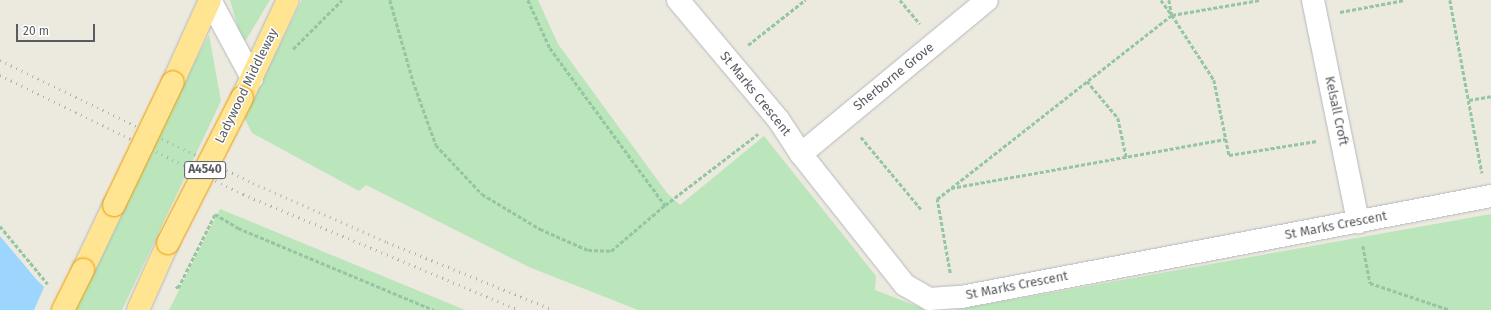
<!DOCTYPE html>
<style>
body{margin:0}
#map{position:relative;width:1491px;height:310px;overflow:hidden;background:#ece9df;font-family:"Fira Sans",sans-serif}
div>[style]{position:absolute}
.green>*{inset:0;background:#bbe5ba}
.water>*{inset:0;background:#9cd6ff}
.pier>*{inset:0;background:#ece9df}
.path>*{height:2.5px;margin-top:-1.25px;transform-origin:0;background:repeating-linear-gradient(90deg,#93c6a1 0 4px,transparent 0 6px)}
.roads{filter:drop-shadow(0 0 1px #b5b8bd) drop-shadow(0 0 1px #b5b8bd)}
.minor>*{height:22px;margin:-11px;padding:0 11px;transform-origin:11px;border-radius:11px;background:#fff}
.trunk>*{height:22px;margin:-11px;padding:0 11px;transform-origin:11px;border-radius:11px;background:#ffe492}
.rail>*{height:3px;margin-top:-1.5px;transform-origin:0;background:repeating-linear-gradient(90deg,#b1b2b2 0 1px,transparent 0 6px)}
.bridges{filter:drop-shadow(0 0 1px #eb9b00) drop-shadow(0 0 1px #eb9b00)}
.trunk-bridge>*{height:22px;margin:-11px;padding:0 11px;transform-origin:11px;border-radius:11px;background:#ffe492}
span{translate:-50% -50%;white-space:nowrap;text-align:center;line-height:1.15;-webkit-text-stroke:3px #fff;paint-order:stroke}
.shield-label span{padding:1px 3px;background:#fff;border:1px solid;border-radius:3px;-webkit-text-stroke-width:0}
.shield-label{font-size:12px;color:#585c61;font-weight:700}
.street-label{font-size:13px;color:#585c61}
.scale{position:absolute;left:16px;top:24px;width:79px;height:18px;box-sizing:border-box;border:2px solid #585c61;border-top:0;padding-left:5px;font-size:12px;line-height:14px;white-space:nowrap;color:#585c61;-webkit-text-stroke:3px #fff;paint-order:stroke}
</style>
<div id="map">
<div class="green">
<div style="clip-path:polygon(230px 0,270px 0,243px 45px)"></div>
<div style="clip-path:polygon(302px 0,538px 0,558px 44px,667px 193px,680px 205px,764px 136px,876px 276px,875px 290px,927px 310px,638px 310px,529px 267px,366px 185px,359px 191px,252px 133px,244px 117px)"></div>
<div style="clip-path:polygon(209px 35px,221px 101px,122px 310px,73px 310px,178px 92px)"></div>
<div style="clip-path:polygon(220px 209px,465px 310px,169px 310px)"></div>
<div style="clip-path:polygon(1491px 214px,1491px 310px,954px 310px)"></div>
</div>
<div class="water">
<div style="clip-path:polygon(0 236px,36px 279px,67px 310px,0 310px)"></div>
</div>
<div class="pier">
<div style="clip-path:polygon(45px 285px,69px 309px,69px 310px,34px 310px)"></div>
</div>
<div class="path">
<div style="left:390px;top:0;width:84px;rotate:74.1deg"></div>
<div style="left:413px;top:81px;width:68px;rotate:70.2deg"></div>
<div style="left:436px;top:145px;width:67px;rotate:46.8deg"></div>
<div style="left:482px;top:194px;width:68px;rotate:31.1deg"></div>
<div style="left:540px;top:229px;width:52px;rotate:23.6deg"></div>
<div style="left:588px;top:250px;width:23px;rotate:2deg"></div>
<div style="left:611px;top:251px;width:71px;rotate:-40.4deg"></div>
<div style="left:665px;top:205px;width:117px;rotate:-37.4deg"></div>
<div style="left:528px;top:0;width:53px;rotate:65.4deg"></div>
<div style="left:550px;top:48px;width:195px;rotate:53.8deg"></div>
<div style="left:900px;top:0;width:31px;rotate:50deg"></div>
<div style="left:1161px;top:0;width:17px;rotate:54deg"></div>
<div style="left:1169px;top:0;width:15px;rotate:79deg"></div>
<div style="left:1172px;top:15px;width:77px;rotate:57.1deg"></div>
<div style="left:1214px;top:80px;width:60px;rotate:78.5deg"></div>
<div style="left:1450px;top:0;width:176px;rotate:79.5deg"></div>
<div style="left:1340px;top:12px;width:66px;rotate:-10.5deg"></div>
<div style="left:748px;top:45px;width:73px;rotate:-38.3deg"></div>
<div style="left:293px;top:49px;width:69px;rotate:-45deg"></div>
<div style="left:1087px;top:81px;width:48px;rotate:50deg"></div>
<div style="left:1118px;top:118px;width:40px;rotate:78deg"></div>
<div style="left:1469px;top:100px;width:22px;rotate:-10deg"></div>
<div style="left:861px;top:137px;width:94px;rotate:50.2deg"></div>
<div style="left:951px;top:188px;width:279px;rotate:-10.1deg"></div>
<div style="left:1226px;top:139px;width:16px;rotate:79deg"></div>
<div style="left:1229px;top:155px;width:89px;rotate:-9deg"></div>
<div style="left:0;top:226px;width:75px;rotate:50.4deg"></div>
<div style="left:1363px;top:246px;width:38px;rotate:79deg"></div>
<div style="left:1370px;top:283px;width:84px;rotate:18.6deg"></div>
<div style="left:950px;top:273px;width:75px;rotate:-100deg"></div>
<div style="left:937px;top:199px;width:298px;rotate:-38.1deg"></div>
<div style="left:1172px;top:15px;width:89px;rotate:-9.7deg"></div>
<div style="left:176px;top:286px;width:3px;rotate:45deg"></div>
<div style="left:178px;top:288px;width:83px;rotate:-63.4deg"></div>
<div style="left:215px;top:214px;width:27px;rotate:31deg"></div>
<div style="left:238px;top:228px;width:212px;rotate:22.7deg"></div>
</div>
<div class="roads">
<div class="minor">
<div style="left:210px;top:0;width:89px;rotate:61.7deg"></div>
<div style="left:678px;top:0;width:155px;rotate:50deg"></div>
<div style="left:778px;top:119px;width:42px;rotate:56.7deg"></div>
<div style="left:801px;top:154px;width:167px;rotate:51.6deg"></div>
<div style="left:905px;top:285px;width:28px;rotate:30deg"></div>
<div style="left:929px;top:299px;width:32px;rotate:-4deg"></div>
<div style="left:961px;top:297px;width:540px;rotate:-10.79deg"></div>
<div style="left:1313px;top:0;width:227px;rotate:78.5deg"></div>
<div style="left:801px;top:154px;width:241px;rotate:-39.6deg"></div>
</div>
<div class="trunk">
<div style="left:173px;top:82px;width:90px;rotate:-65.7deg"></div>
<div style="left:242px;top:98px;width:108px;rotate:-64.9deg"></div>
<div style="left:83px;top:270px;width:72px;rotate:-64.5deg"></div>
<div style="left:138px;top:310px;width:73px;rotate:-65.9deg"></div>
</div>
</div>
<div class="rail">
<div style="left:0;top:60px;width:281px;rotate:25.9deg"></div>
<div style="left:253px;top:183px;width:146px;rotate:23.8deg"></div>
<div style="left:387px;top:242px;width:180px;rotate:22.2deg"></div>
<div style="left:0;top:75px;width:271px;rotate:26.1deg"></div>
<div style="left:243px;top:194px;width:299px;rotate:22.8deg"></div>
</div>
<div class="bridges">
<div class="trunk-bridge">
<div style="left:114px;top:205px;width:136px;rotate:-64.4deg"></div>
<div style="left:168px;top:243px;width:163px;rotate:-63deg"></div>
<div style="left:63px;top:310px;width:45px;rotate:-63.4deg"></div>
</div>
</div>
<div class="shield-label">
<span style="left:205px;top:170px">A4540</span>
</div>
<div class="street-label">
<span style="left:894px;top:77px;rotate:-39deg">Sherborne Grove</span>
<span style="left:247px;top:86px;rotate:-64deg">Ladywood Middleway</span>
<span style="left:755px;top:94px;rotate:51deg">St Marks Crescent</span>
<span style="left:1336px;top:111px;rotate:78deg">Kelsall Croft</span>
<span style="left:1336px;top:226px;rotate:-11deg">St Marks Crescent</span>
<span style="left:1017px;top:286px;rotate:-11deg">St Marks Crescent</span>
</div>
<div class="scale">20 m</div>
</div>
